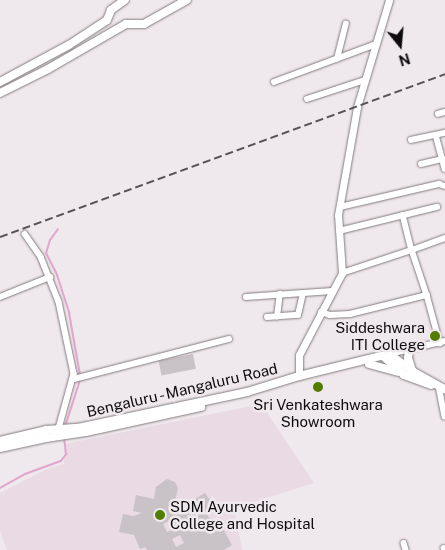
<!DOCTYPE html>
<style>
body{margin:0}
#map{position:relative;width:445px;height:550px;overflow:hidden;background:#efe8ec;font-family:"Public Sans",sans-serif}
div>[style]{position:absolute}
.built>*{inset:0;background:#e9dae3}
.stream>*{height:2px;margin:-1px;padding:0 1px;transform-origin:1px;border-radius:1px;background:#e1a6cd}
.building>*{inset:0;background:#c9c2c7;transform-origin:0 0}
.roads{filter:drop-shadow(0 0 1px #817b7f) drop-shadow(0 0 1px #817b7f)}
.minor>*{height:5.5px;margin:-2.75px;padding:0 2.75px;transform-origin:2.75px;border-radius:2.75px;background:#fff}
.major>*{height:7px;margin:-3.5px;padding:0 3.5px;transform-origin:3.5px;border-radius:3.5px;background:#fff}
.highway>*{height:8px;margin:-4px;padding:0 4px;transform-origin:4px;border-radius:4px;background:#fff}
.rail>*{height:2px;margin-top:-1px;transform-origin:0;background:repeating-linear-gradient(90deg,#555154 0 8px,transparent 0 12px)}
.dots>*{width:14px;height:14px;translate:-50% -50%;box-sizing:border-box;border:2px solid #efe8ec;border-radius:50%}
span{translate:-50% -50%;white-space:nowrap;text-align:center;line-height:1.15;-webkit-text-stroke:5px #efe8ec;paint-order:stroke}
.poi-label{font-size:15px;color:#0e0b0d}
.right{translate:-100% -50%;text-align:right}
.left{translate:0 -50%;text-align:left}
.street-label{font-size:15px;color:#0e0b0d}
.north{position:absolute;left:375px;top:20px;width:50px;height:50px;-webkit-text-stroke:4px #efe8ec;paint-order:stroke;rotate:163deg;font-size:14px;font-weight:700;line-height:20px;text-align:center;color:#0e0b0d}
.north::after{content:'';display:block;margin:auto;width:18px;height:22px;background:#0e0b0d;clip-path:polygon(50% 0,100% 100%,50% 72%,0 100%)}
</style>
<div id="map">
<div class="built">
<div style="clip-path:polygon(261px 404px,314px 483px,234px 508px,242px 550px,7px 550px,0 530px,0 493px,47px 469px,64px 464px,65px 444px)"></div>
</div>
<div class="stream">
<div style="left:58px;top:229px;width:14px;rotate:126deg"></div>
<div style="left:50px;top:240px;width:14px;rotate:107deg"></div>
<div style="left:46px;top:253px;width:25px;rotate:63deg"></div>
<div style="left:57px;top:275px;width:40px;rotate:72deg"></div>
<div style="left:69px;top:313px;width:63px;rotate:79.9deg"></div>
<div style="left:65px;top:427px;width:49px;rotate:-72.3deg"></div>
<div style="left:0;top:488px;width:29px;rotate:-29deg"></div>
<div style="left:25px;top:474px;width:38px;rotate:-20deg"></div>
<div style="left:61px;top:461px;width:9px;rotate:-54deg"></div>
<div style="left:66px;top:454px;width:17px;rotate:-97deg"></div>
</div>
<div class="building">
<div style="left:193px;top:354px;width:15px;height:35px;rotate:79deg"></div>
<div style="clip-path:polygon(evenodd,167px 479px,175px 482px,178px 488px,175px 501px,182px 507px,205px 493px,210px 500px,207px 504px,211px 511px,206px 513px,211px 521px,205px 524px,210px 534px,222px 527px,232px 545px,224px 550px,147px 550px,145px 547px,140px 549px,134px 535px,119px 532px,123px 514px,133px 516px,142px 513px,133px 511px,136px 495px,154px 499px,156px 487px,167px 479px,173px 519px,177px 527px,167px 532px,163px 524px,173px 519px,167px 479px,180px 535px,184px 543px,176px 547px,172px 539px,180px 535px)"></div>
</div>
<div class="roads">
<div class="minor">
<div style="left:337px;top:59px;width:36px;rotate:-76deg"></div>
<div style="left:274px;top:82px;width:109px;rotate:-20.4deg"></div>
<div style="left:307px;top:99px;width:61px;rotate:-18.1deg"></div>
<div style="left:438px;top:114px;width:7px;rotate:-16deg"></div>
<div style="left:436px;top:135px;width:35px;rotate:75deg"></div>
<div style="left:411px;top:140px;width:35px;rotate:-12deg"></div>
<div style="left:421px;top:164px;width:22px;rotate:-13deg"></div>
<div style="left:340px;top:207px;width:102px;rotate:-13.1deg"></div>
<div style="left:439px;top:184px;width:6px;rotate:18deg"></div>
<div style="left:403px;top:215px;width:36px;rotate:76deg"></div>
<div style="left:412px;top:250px;width:35px;rotate:-20deg"></div>
<div style="left:339px;top:231px;width:101px;rotate:-13.8deg"></div>
<div style="left:25px;top:234px;width:28px;rotate:55deg"></div>
<div style="left:41px;top:257px;width:48px;rotate:68.2deg"></div>
<div style="left:59px;top:302px;width:74px;rotate:78.2deg"></div>
<div style="left:74px;top:374px;width:57px;rotate:105.3deg"></div>
<div style="left:342px;top:273px;width:74px;rotate:-18.2deg"></div>
<div style="left:412px;top:250px;width:47px;rotate:71.6deg"></div>
<div style="left:0;top:297px;width:54px;rotate:-21.8deg"></div>
<div style="left:246px;top:297px;width:86px;rotate:-4deg"></div>
<div style="left:321px;top:312px;width:9px;rotate:18deg"></div>
<div style="left:330px;top:315px;width:20px;rotate:-3deg"></div>
<div style="left:350px;top:314px;width:79px;rotate:-13.9deg"></div>
<div style="left:427px;top:295px;width:50px;rotate:74.8deg"></div>
<div style="left:267px;top:317px;width:31px;rotate:-4deg"></div>
<div style="left:298px;top:315px;width:22px;rotate:-77deg"></div>
<div style="left:277px;top:317px;width:23px;rotate:-83deg"></div>
<div style="left:389px;top:354px;width:57px;rotate:-13.1deg"></div>
<div style="left:74px;top:379px;width:160px;rotate:-14.5deg"></div>
<div style="left:439px;top:386px;width:31px;rotate:79deg"></div>
<div style="left:404px;top:543px;width:7px;rotate:74deg"></div>
<div style="left:444px;top:548px;width:2px;rotate:63deg"></div>
</div>
<div class="major">
<div style="left:299px;top:376px;width:21px;rotate:-90deg"></div>
<div style="left:299px;top:355px;width:93px;rotate:-62.3deg"></div>
<div style="left:342px;top:273px;width:58px;rotate:-93.9deg"></div>
<div style="left:338px;top:215px;width:110px;rotate:-80deg"></div>
<div style="left:357px;top:107px;width:112px;rotate:-73.3deg"></div>
</div>
<div class="highway">
<div style="left:0;top:82px;width:78px;rotate:-28.2deg"></div>
<div style="left:69px;top:45px;width:45px;rotate:-33.3deg"></div>
<div style="left:107px;top:20px;width:11px;rotate:-68deg"></div>
<div style="left:111px;top:10px;width:17px;rotate:-36deg"></div>
<div style="left:0;top:93px;width:54px;rotate:-26.6deg"></div>
<div style="left:48px;top:69px;width:90px;rotate:-30deg"></div>
<div style="left:126px;top:24px;width:18px"></div>
<div style="left:144px;top:24px;width:49px;rotate:-29.2deg"></div>
<div style="left:409px;top:351px;width:7px;rotate:98deg"></div>
<div style="left:408px;top:358px;width:13px;rotate:72deg"></div>
<div style="left:383px;top:356px;width:28px;rotate:42deg"></div>
<div style="left:404px;top:375px;width:29px;rotate:20deg"></div>
<div style="left:369px;top:364px;width:30px;rotate:15deg"></div>
<div style="left:0;top:441px;width:47px;rotate:-13.4deg"></div>
<div style="left:46px;top:430px;width:32px;rotate:-4deg"></div>
<div style="left:78px;top:428px;width:173px;rotate:-12deg"></div>
<div style="left:247px;top:392px;width:54px;rotate:-17.1deg"></div>
<div style="left:299px;top:376px;width:93px;rotate:-13.7deg"></div>
<div style="left:389px;top:354px;width:29px;rotate:36deg"></div>
<div style="left:412px;top:371px;width:38px;rotate:29deg"></div>
<div style="left:0;top:448px;width:47px;rotate:-12.3deg"></div>
<div style="left:46px;top:438px;width:40px;rotate:-8.5deg"></div>
<div style="left:86px;top:432px;width:118px;rotate:-12.3deg"></div>
</div>
</div>
<div class="rail">
<div style="left:0;top:237px;width:474px;rotate:-20.1deg"></div>
</div>
<div class="dots">
<div style="left:435px;top:336px;background:#527d01"></div>
<div style="left:318px;top:387px;background:#527d01"></div>
<div style="left:160px;top:515px;background:#527d01"></div>
</div>
<div class="poi-label">
<span class="right" style="left:425px;top:336px">Siddeshwara<br>ITI College</span>
<span style="left:318px;top:413px">Sri Venkateshwara<br>Showroom</span>
<span class="left" style="left:170px;top:515px">SDM Ayurvedic<br>College and Hospital</span>
</div>
<div class="street-label">
<span style="left:182px;top:390px;rotate:-13deg">Bengaluru - Mangaluru Road</span>
</div>
<div class="north">N</div>
</div>
